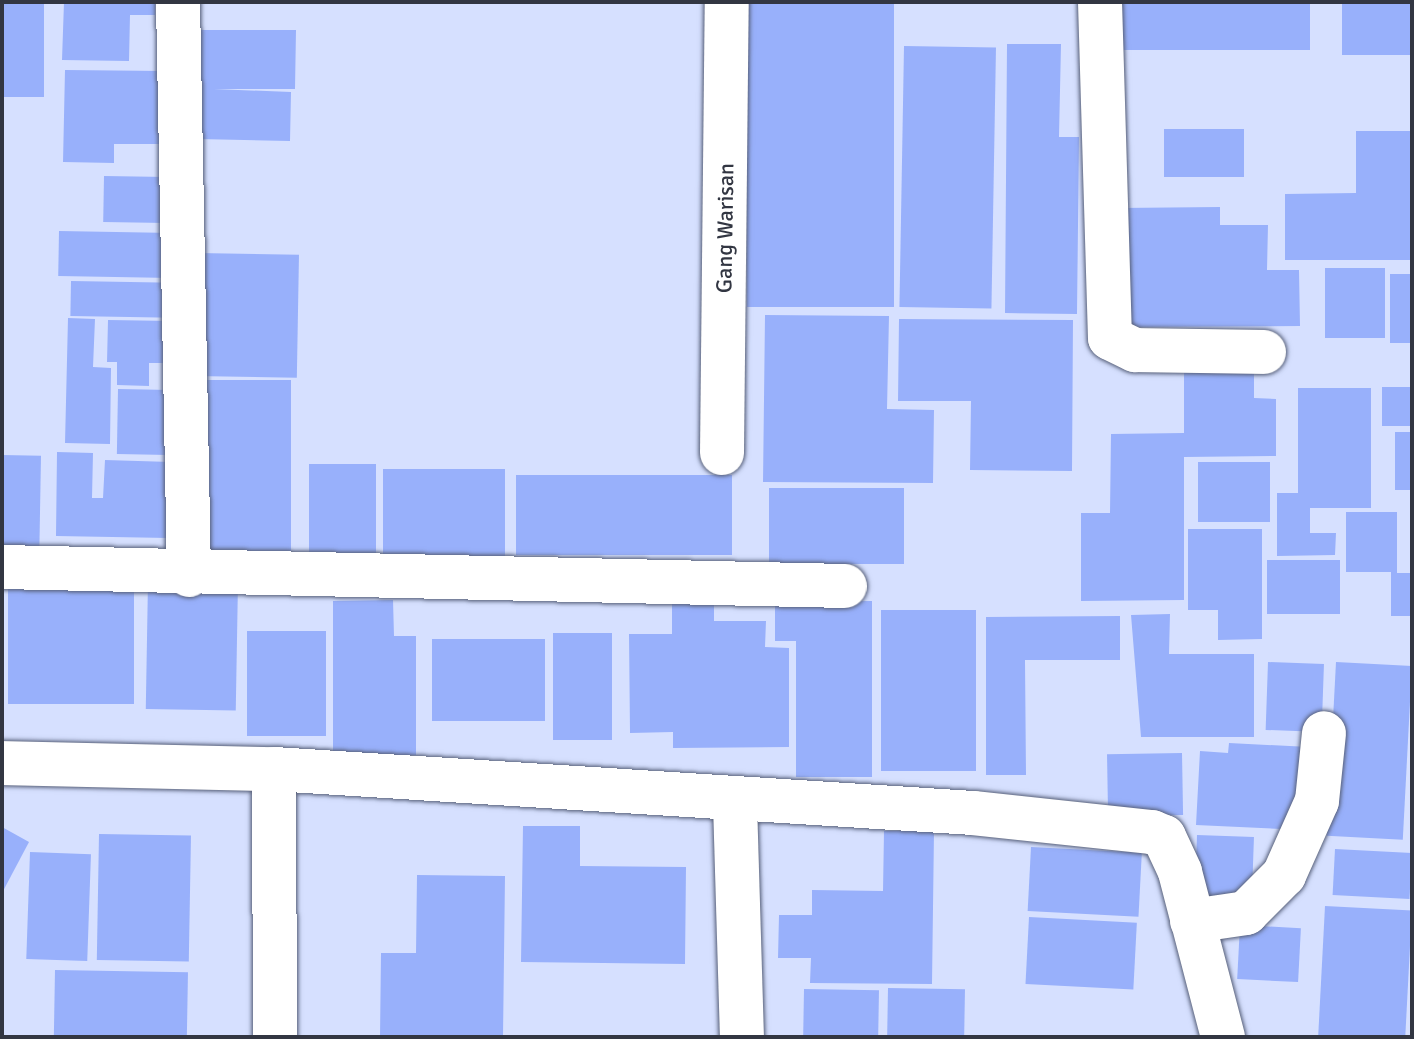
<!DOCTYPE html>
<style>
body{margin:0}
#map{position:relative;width:1414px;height:1039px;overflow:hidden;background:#d6e0ff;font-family:Signika,sans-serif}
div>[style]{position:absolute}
.building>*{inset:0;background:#98b0fb;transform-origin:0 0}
.roads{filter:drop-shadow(0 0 2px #57607a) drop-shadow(0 0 2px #57607a)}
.minor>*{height:44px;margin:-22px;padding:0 22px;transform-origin:22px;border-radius:22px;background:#fff}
span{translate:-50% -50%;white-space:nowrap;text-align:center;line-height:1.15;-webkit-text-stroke:6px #fff;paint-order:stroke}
.street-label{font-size:22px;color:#323642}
.frame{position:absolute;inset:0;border:4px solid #323642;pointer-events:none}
</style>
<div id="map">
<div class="building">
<div style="left:2px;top:2px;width:42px;height:95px"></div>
<div style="clip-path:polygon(64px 2px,155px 2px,155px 15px,130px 15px,129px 61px,62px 60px)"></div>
<div style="left:747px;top:2px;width:147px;height:305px"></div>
<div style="left:1121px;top:2px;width:189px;height:48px"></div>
<div style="left:1342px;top:2px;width:70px;height:53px"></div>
<div style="clip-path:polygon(195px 30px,296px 30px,295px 89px,214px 89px,291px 92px,290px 141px,197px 139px)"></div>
<div style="clip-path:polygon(1007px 44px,1061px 44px,1059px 137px,1079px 137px,1077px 314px,1005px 313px)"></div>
<div style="left:904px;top:46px;width:92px;height:261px;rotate:1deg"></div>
<div style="clip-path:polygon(65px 70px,164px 71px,162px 144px,114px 144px,114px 163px,63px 162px)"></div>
<div style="left:1164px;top:129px;width:80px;height:48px"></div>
<div style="clip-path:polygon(1356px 131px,1412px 131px,1412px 260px,1285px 260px,1285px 194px,1356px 193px)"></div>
<div style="left:104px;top:176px;width:63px;height:46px;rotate:1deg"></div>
<div style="clip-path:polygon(1220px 207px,1220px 225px,1268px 225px,1267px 270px,1299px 270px,1300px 326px,1119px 327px,1119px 208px)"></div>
<div style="left:59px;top:231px;width:114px;height:45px;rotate:1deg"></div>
<div style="left:197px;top:253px;width:102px;height:123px;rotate:1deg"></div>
<div style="left:1385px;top:268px;width:70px;height:60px;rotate:90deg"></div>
<div style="left:1390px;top:274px;width:22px;height:69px"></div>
<div style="left:71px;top:281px;width:103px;height:35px;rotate:1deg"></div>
<div style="clip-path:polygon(765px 315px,889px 316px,887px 409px,934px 410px,933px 483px,763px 482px)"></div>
<div style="clip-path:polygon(68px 318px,95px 319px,93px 367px,111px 368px,110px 444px,65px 443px)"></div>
<div style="clip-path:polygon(899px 319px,1073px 320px,1072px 471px,970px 470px,971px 401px,898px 401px)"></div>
<div style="clip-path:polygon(108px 320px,172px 321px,171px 363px,149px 363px,149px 386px,117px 385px,117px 362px,107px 362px)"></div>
<div style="clip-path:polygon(1184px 369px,1254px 369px,1254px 398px,1276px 399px,1276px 456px,1184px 457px,1184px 600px,1081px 601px,1081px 513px,1110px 513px,1111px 434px,1184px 433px)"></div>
<div style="left:192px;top:380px;width:99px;height:177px"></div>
<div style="left:1412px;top:387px;width:39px;height:30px;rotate:90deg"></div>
<div style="clip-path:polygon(1298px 388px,1371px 388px,1371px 508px,1310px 508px,1310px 533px,1336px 533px,1335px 555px,1277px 556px,1277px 493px,1298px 493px)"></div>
<div style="left:118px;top:389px;width:52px;height:65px;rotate:1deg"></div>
<div style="left:1395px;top:432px;width:17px;height:58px"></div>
<div style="clip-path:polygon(57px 452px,93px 453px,92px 498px,103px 498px,105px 460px,171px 462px,169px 538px,56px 536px)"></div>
<div style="left:2px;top:455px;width:39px;height:94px;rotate:1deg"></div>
<div style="left:1198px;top:462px;width:72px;height:60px"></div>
<div style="left:309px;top:464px;width:67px;height:90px"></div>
<div style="left:383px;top:469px;width:122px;height:93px"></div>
<div style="left:516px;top:475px;width:216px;height:80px"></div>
<div style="left:769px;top:488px;width:135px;height:76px"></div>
<div style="clip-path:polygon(1346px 512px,1397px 512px,1397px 573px,1412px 573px,1412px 616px,1391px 616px,1391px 572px,1346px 572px)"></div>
<div style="clip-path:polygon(1188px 529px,1262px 529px,1262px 639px,1218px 640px,1218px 610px,1188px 610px)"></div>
<div style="left:1340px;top:560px;width:54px;height:73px;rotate:90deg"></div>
<div style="left:8px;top:579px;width:126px;height:125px"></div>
<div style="left:148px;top:581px;width:90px;height:128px;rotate:1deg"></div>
<div style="clip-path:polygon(714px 591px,714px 621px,766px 621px,765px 647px,789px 648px,789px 747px,673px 748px,673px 732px,630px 733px,629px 634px,672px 634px,672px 592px)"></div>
<div style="clip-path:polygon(393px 600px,394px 636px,416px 636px,416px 755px,333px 755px,333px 601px)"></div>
<div style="clip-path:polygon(872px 601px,872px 777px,796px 777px,796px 641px,775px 641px,775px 602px)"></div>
<div style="left:976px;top:610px;width:161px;height:95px;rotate:90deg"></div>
<div style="clip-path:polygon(1170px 614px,1169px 654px,1254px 654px,1254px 737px,1141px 737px,1131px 615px)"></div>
<div style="clip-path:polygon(1120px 616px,1120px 660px,1025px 660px,1026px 775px,986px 775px,986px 617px)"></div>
<div style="left:247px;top:631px;width:79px;height:105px"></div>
<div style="left:553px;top:633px;width:59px;height:107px"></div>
<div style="left:432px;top:639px;width:113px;height:82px"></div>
<div style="left:1268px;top:662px;width:56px;height:68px;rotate:2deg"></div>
<div style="left:1336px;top:662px;width:76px;height:174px;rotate:3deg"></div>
<div style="clip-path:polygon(1229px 743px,1309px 747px,1305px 830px,1196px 825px,1200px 751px,1228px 753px)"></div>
<div style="left:1182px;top:753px;width:62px;height:75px;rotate:89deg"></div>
<div style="clip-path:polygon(523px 826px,580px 826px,580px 866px,686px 867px,685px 964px,521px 962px)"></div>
<div style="clip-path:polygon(2px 827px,29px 842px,2px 893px)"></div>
<div style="clip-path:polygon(884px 831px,934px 831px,932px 984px,810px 983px,811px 958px,778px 958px,779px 915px,812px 915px,812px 890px,883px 891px)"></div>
<div style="left:99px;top:834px;width:92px;height:126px;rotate:1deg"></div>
<div style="left:1197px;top:835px;width:57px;height:70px;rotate:2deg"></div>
<div style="left:1031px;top:847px;width:111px;height:64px;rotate:3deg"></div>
<div style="left:1335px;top:849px;width:77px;height:46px;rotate:3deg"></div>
<div style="left:30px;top:852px;width:61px;height:107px;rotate:2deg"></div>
<div style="clip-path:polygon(417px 875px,505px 876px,503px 1037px,380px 1037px,381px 953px,416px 953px)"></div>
<div style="left:1325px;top:906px;width:87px;height:131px;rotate:3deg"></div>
<div style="left:1029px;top:917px;width:108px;height:67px;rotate:3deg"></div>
<div style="left:1240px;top:925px;width:61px;height:54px;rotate:3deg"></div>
<div style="left:55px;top:970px;width:133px;height:67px;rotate:1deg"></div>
<div style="left:888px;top:988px;width:77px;height:49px;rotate:1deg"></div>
<div style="left:804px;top:989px;width:75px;height:48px;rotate:1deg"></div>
</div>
<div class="roads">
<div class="minor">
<div style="left:178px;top:2px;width:573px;rotate:88.9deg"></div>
<div style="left:1100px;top:2px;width:336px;rotate:88.3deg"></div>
<div style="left:1110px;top:338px;width:28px;rotate:26deg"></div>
<div style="left:1135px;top:350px;width:129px;rotate:0.9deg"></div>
<div style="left:722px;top:453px;width:451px;rotate:-89.4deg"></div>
<div style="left:2px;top:567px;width:843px;rotate:1.29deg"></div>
<div style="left:2px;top:763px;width:272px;rotate:1.3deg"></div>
<div style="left:274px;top:769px;width:700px;rotate:3.6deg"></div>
<div style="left:973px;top:813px;width:180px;rotate:6.1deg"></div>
<div style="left:1152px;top:832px;width:13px;rotate:23deg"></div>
<div style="left:1164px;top:837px;width:38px;rotate:65deg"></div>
<div style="left:1180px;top:872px;width:171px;rotate:75.4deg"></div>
<div style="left:274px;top:769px;width:268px;rotate:89.8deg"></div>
<div style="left:735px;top:803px;width:234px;rotate:88.3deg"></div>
<div style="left:1192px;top:921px;width:55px;rotate:-8.4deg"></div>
<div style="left:1246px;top:913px;width:54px;rotate:-45deg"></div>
<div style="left:1284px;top:875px;width:81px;rotate:-66deg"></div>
<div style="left:1317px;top:801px;width:68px;rotate:-84.1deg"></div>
</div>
</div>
<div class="street-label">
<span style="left:725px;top:228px;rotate:-89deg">Gang Warisan</span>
</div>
<div class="frame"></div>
</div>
